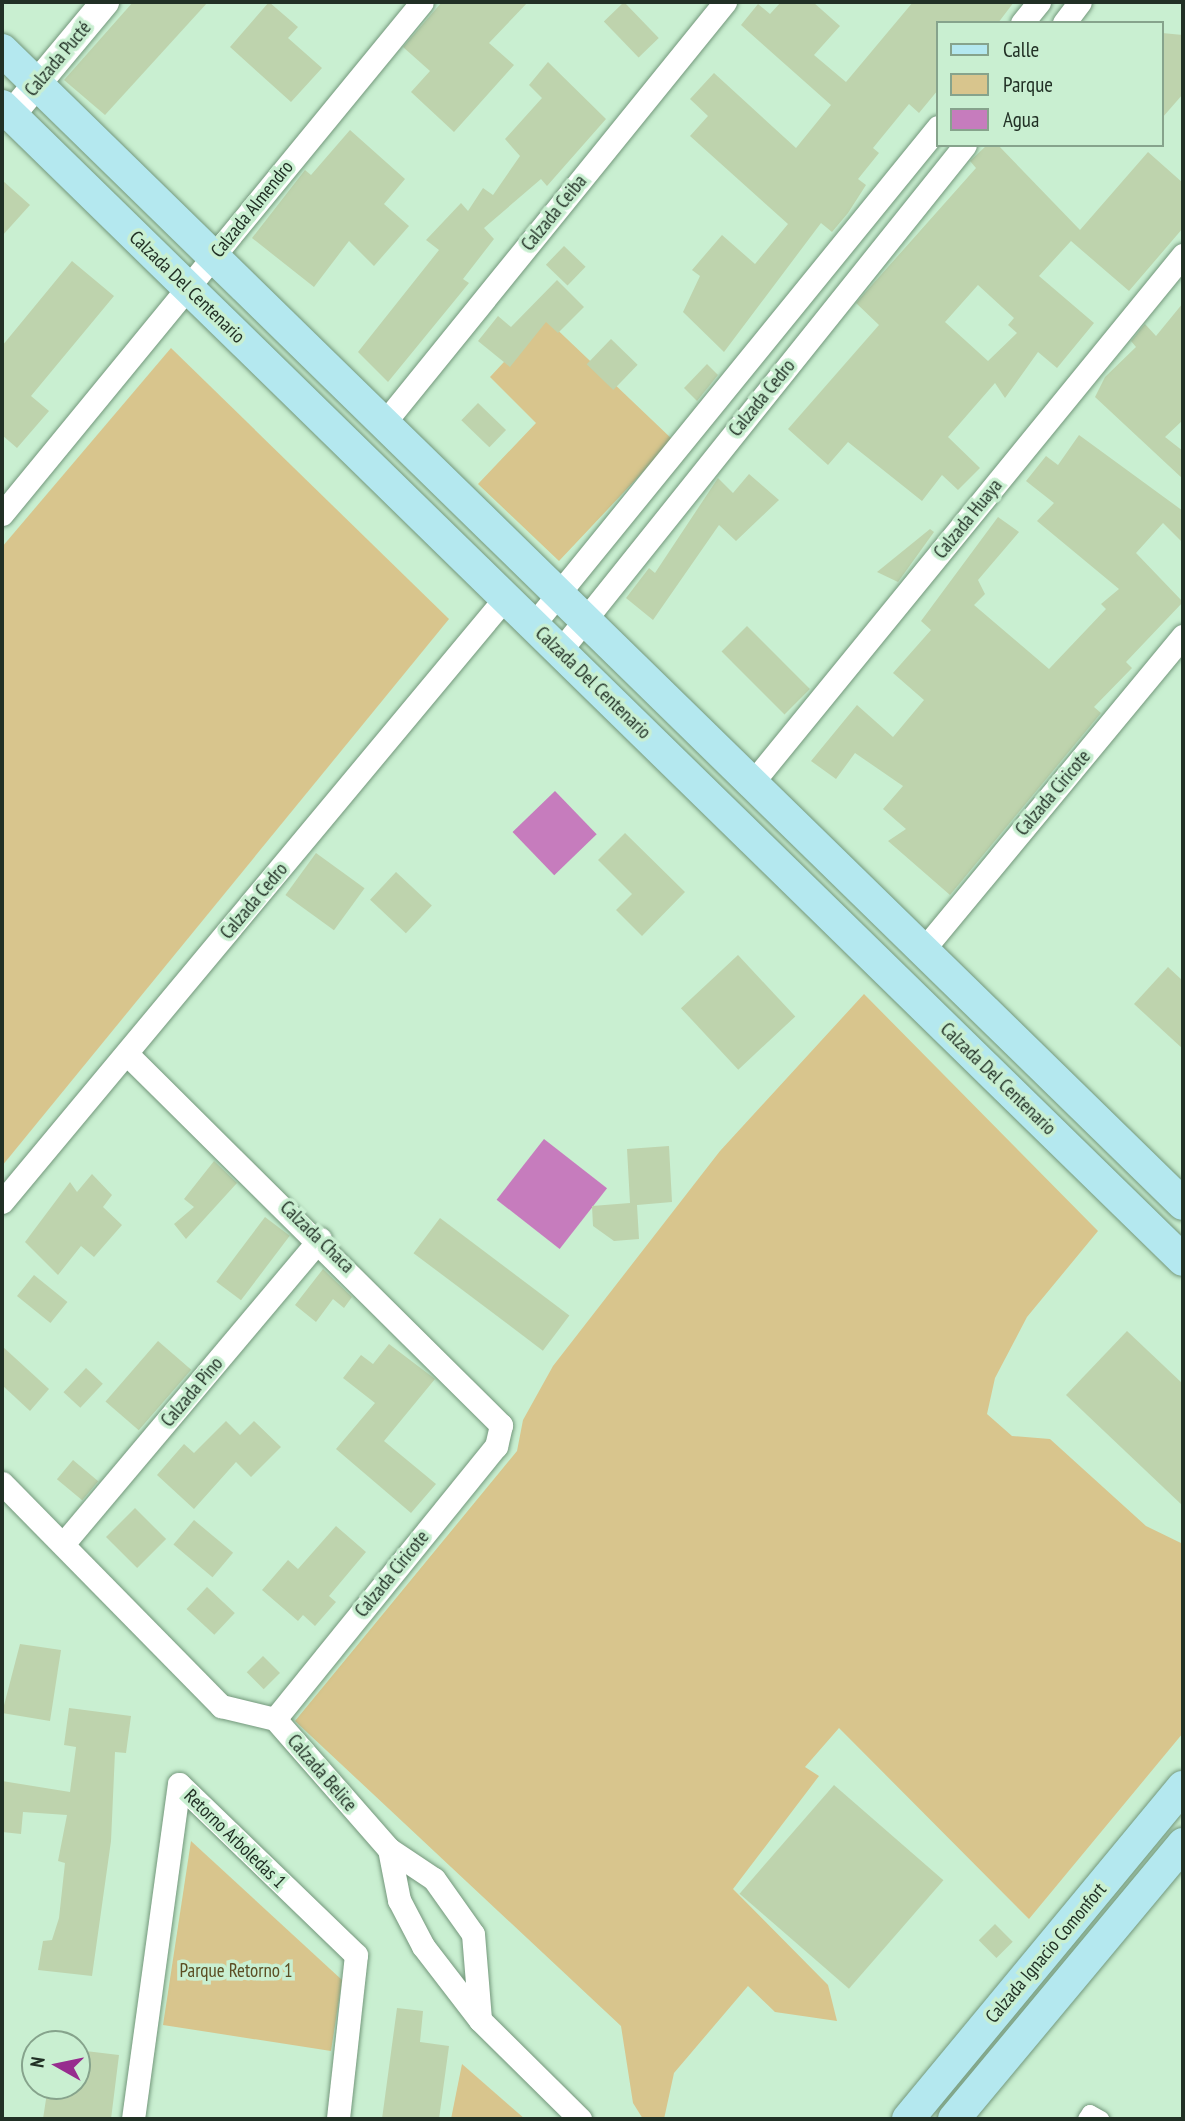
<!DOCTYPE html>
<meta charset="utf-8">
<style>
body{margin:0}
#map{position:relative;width:1185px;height:2121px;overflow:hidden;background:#c9efd1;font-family:"PT Sans Narrow",sans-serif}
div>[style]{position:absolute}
.green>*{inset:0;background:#d8c58d}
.water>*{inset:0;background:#c67cbd;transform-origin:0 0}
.building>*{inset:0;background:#bed3ad;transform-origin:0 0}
.roads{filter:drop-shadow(0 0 2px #73977b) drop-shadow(0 0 2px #73977b)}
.pedestrian>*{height:16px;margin:-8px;padding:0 8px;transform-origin:8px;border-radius:8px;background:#fff}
.minor>*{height:23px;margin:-11.5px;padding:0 11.5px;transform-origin:11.5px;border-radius:11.5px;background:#fff}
.tertiary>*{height:28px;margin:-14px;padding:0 14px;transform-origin:14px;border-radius:14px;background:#fff}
.secondary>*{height:32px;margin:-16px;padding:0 16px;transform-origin:16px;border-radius:16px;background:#b4e8ef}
span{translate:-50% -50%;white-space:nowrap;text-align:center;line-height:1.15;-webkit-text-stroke:7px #c9efd1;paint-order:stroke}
.street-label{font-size:19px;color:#213025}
.park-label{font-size:19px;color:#5b4d23}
.frame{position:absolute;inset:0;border:4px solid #213025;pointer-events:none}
.legend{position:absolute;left:936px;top:21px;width:228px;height:126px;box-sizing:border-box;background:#c9efd1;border:2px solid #86a38c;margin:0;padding:9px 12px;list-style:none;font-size:21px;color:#213025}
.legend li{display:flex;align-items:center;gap:14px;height:35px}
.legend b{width:35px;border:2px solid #86a38c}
.north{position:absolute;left:21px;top:2030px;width:70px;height:70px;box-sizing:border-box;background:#c9efd1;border:2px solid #86a38c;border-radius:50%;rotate:279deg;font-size:19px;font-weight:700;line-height:28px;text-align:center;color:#213025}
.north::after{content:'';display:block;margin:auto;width:24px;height:32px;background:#972c8e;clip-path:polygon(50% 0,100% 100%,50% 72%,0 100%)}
</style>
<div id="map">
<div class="green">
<div style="clip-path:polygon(545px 318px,673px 440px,559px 561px,478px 484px,536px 423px,490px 377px)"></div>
<div style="clip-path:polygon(171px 348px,449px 619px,2px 1166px,2px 547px)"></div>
<div style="clip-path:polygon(864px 994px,1098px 1231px,1027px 1317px,995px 1378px,987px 1414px,1012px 1436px,1050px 1439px,1146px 1526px,1183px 1544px,1183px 1733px,1029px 1919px,839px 1728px,805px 1767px,819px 1776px,733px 1889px,828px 1985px,837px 2021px,775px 2012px,748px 1986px,674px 2073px,664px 2119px,643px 2119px,633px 2103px,621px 2026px,295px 1721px,517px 1451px,523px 1420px,553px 1366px,720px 1151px)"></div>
<div style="clip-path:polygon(191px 1841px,342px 1980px,331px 2051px,163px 2025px)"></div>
<div style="clip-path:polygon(462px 2064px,525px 2119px,451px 2119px)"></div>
</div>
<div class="water">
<div style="left:555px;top:791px;width:60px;height:59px;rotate:46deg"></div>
<div style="left:544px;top:1139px;width:80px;height:77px;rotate:38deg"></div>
</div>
<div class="building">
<div style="clip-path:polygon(133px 2px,208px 2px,105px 115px,64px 80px)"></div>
<div style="clip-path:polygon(269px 2px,298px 27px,288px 38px,322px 68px,291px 102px,230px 47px)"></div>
<div style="clip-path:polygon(442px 2px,528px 2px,489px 43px,514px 65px,454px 132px,411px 92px,430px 71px,403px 47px)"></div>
<div style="left:624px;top:2px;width:50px;height:28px;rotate:46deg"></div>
<div style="clip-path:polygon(781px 2px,813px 2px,840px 26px,814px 55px,846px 82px,913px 2px,1014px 2px,998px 23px,938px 23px,938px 90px,919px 113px,909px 104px,873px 148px,879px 153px,858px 179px,866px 185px,848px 213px,832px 232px,821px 223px,724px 352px,683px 312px,700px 276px,692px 270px,722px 235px,755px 264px,788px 224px,690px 136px,708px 116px,690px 99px,714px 73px,796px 148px,831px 105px,741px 25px,758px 4px,770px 14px)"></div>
<div style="clip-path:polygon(1162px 33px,1183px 35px,1183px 94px,1162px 118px)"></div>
<div style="clip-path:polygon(548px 62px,606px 119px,547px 186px,541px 179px,484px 228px,494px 239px,463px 279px,469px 283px,388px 382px,358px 352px,439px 250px,426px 240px,461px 203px,468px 211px,483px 188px,493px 195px,520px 156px,505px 139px,542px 98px,529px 85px)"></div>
<div style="clip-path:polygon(350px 130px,405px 179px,384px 204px,409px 226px,374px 266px,349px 241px,314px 287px,252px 238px,305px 170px,311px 175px)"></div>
<div style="clip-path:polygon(evenodd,987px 145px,998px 145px,1080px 230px,1148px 152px,1183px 183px,1183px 228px,1129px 291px,1071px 241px,1039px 276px,1094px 323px,1057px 368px,1038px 352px,1005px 398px,995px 383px,948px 437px,980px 468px,958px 490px,942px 475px,922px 501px,848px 442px,828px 465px,788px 429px,879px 325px,856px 303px,976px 168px,970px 161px,987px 145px,978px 285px,1014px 318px,1008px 325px,1017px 333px,988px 361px,945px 322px,978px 285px)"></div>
<div style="clip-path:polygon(2px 180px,30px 205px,2px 236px)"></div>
<div style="left:564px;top:246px;width:30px;height:26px;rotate:44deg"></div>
<div style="clip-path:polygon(72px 261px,114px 296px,31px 396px,49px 411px,17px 448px,2px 435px,2px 346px)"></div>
<div style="clip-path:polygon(557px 280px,584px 307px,558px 333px,546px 322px,510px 367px,478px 341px,498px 316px,511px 327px)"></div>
<div style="clip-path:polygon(1183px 303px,1183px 420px,1165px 437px,1183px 451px,1183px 479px,1095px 397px,1105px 377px,1136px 347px,1131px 341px,1145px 324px,1156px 336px)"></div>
<div style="left:611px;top:339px;width:37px;height:35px;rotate:44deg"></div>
<div style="clip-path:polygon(707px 364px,718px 375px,697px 401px,684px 388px)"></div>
<div style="left:478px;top:403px;width:39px;height:24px;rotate:44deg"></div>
<div style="clip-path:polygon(1079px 435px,1183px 511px,1183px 543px,1163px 523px,1136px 553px,1183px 602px,1126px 662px,1132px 668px,1094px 707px,1101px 713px,950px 895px,888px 841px,906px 829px,883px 809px,903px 786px,855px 753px,836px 779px,811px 761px,857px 705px,893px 737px,924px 700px,893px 673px,931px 630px,921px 621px,998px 517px,1019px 532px,978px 580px,985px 594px,974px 605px,1049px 669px,1106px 609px,1101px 604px,1119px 589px,1037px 521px,1054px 503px,1026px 481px,1046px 456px,1058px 465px)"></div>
<div style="clip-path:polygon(749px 474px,779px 500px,736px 541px,719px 525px,653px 620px,626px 598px,649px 568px,655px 573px,718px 478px,733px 493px)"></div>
<div style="clip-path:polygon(930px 529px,934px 532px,898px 582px,877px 572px)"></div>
<div style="left:747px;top:626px;width:89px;height:36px;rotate:45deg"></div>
<div style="clip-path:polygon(625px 833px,685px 892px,642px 936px,616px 910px,632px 894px,598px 860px)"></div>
<div style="left:316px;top:853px;width:60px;height:52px;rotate:36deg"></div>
<div style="left:396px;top:872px;width:49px;height:38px;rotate:43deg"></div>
<div style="left:738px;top:955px;width:84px;height:78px;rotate:47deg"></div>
<div style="clip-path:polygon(1168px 967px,1183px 981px,1183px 1049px,1134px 1004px)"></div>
<div style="clip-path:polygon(669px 1146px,672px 1202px,637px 1205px,639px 1239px,614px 1241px,593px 1226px,592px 1206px,630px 1203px,627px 1149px)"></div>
<div style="clip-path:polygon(214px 1161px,237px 1183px,186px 1239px,174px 1224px,194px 1207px,184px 1199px)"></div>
<div style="clip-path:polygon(92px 1174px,112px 1195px,103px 1207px,122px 1225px,94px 1257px,81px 1246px,58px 1275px,25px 1242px,70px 1182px,77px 1192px)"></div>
<div style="left:265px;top:1217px;width:31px;height:81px;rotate:37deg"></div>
<div style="left:440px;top:1218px;width:162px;height:44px;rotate:37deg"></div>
<div style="clip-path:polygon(323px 1269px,352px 1297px,344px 1308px,333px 1299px,316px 1322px,295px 1305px)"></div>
<div style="left:34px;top:1275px;width:43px;height:27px;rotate:39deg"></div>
<div style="clip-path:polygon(1127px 1331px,1183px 1384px,1183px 1506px,1066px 1395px)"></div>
<div style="left:158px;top:1341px;width:44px;height:80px;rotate:41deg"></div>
<div style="clip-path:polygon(389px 1344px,435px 1379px,384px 1441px,436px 1484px,411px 1513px,336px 1449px,375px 1403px,343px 1378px,361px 1355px,373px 1364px)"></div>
<div style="clip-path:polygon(2px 1346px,49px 1389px,30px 1411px,2px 1385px)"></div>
<div style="left:86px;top:1368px;width:23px;height:33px;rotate:43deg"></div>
<div style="clip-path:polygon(226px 1421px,240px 1435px,254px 1421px,281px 1447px,251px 1477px,236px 1462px,194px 1509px,157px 1475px,184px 1444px,194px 1453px)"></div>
<div style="left:73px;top:1460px;width:33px;height:25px;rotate:40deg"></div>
<div style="left:135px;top:1508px;width:44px;height:41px;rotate:45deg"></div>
<div style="left:194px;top:1520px;width:51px;height:32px;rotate:40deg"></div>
<div style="clip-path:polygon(336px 1526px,366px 1552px,329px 1596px,336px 1602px,315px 1626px,303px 1615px,298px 1621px,262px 1590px,288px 1560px,298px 1569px)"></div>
<div style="left:207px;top:1587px;width:38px;height:30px;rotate:43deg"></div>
<div style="clip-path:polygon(20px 1644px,61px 1650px,50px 1721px,2px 1713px)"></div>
<div style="left:263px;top:1656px;width:24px;height:23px;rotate:45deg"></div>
<div style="clip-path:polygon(69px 1708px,131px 1716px,126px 1753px,115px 1752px,111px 1841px,92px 1976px,38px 1970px,43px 1941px,52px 1940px,59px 1918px,65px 1863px,58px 1861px,67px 1815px,23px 1812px,21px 1834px,2px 1832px,2px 1781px,70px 1792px,76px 1747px,64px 1745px)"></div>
<div style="left:834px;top:1785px;width:145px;height:144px;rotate:41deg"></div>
<div style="left:995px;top:1924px;width:25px;height:23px;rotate:45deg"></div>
<div style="clip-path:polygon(397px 2008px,423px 2011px,420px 2042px,449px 2046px,439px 2119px,382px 2119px)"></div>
<div style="clip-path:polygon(77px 2050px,119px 2055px,111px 2119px,43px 2119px,48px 2086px,77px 2086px)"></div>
</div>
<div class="roads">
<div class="pedestrian">
<div style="left:1086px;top:2119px;width:7px;rotate:-56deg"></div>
<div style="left:1090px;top:2113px;width:13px;rotate:29deg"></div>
</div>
<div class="minor">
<div style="left:1022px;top:23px;width:27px;rotate:-51deg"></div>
<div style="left:1064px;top:23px;width:26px;rotate:-53deg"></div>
<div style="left:384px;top:423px;width:542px;rotate:-50.99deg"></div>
<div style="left:2px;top:514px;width:662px;rotate:-50.64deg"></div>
<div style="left:533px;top:625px;width:642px;rotate:-50.88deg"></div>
<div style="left:560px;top:651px;width:648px;rotate:-51.33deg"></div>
<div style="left:752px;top:783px;width:682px;rotate:-50.78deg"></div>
<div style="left:923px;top:950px;width:408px;rotate:-50.4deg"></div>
<div style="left:127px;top:1054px;width:527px;rotate:44.77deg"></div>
<div style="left:501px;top:1425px;width:22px;rotate:103deg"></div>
<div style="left:496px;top:1446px;width:351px;rotate:129deg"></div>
<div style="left:2px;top:1202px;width:786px;rotate:-50.21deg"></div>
<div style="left:2px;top:1483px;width:313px;rotate:45.5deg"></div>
<div style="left:221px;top:1706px;width:56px;rotate:13.5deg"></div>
<div style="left:275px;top:1719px;width:173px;rotate:48.8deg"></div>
<div style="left:389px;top:1849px;width:52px;rotate:78.9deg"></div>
<div style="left:399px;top:1900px;width:52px;rotate:62.4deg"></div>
<div style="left:423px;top:1946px;width:93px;rotate:52.4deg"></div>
<div style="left:480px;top:2020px;width:141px;rotate:44.7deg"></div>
<div style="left:63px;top:1544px;width:399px;rotate:-49.9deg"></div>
<div style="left:179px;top:1784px;width:246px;rotate:44deg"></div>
<div style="left:356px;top:1955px;width:165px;rotate:96.3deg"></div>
<div style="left:389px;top:1849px;width:54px;rotate:33.7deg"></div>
<div style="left:434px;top:1879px;width:67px;rotate:54.7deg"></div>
<div style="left:473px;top:1934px;width:86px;rotate:85.3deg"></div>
<div style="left:133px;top:2119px;width:338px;rotate:-82.2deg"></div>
</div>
<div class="tertiary">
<div style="left:11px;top:115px;width:147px;rotate:-50.2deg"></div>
</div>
<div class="secondary">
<div style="left:2px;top:50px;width:1651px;rotate:44.34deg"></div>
<div style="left:2px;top:106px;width:1651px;rotate:44.34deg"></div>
<div style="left:908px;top:2119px;width:431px;rotate:-50.4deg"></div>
<div style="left:954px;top:2119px;width:358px;rotate:-50.2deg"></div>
</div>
</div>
<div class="street-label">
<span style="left:58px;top:59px;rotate:-50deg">Calzada Pucté</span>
<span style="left:252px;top:209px;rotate:-51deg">Calzada Almendro</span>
<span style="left:554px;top:213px;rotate:-51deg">Calzada Ceiba</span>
<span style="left:187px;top:287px;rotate:44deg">Calzada Del Centenario</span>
<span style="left:762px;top:398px;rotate:-51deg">Calzada Cedro</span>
<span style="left:968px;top:519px;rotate:-51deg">Calzada Huaya</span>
<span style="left:593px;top:683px;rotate:44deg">Calzada Del Centenario</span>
<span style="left:1053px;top:793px;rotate:-50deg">Calzada Ciricote</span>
<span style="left:254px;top:901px;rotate:-50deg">Calzada Cedro</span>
<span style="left:998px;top:1079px;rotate:44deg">Calzada Del Centenario</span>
<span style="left:317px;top:1237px;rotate:44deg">Calzada Chaca</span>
<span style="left:192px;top:1392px;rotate:-50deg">Calzada Pino</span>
<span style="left:392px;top:1574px;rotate:-51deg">Calzada Ciricote</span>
<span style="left:322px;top:1773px;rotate:49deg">Calzada Belice</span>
<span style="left:235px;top:1839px;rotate:44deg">Retorno Arboledas 1</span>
<span style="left:1046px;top:1953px;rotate:-50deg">Calzada Ignacio Comonfort</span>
</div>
<div class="park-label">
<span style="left:236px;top:1971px">Parque Retorno 1</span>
</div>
<div class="frame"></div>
<ul class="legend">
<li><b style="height:9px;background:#b4e8ef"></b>Calle</li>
<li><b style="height:19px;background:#d8c58d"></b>Parque</li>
<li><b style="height:19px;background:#c67cbd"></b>Agua</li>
</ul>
<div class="north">N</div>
</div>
